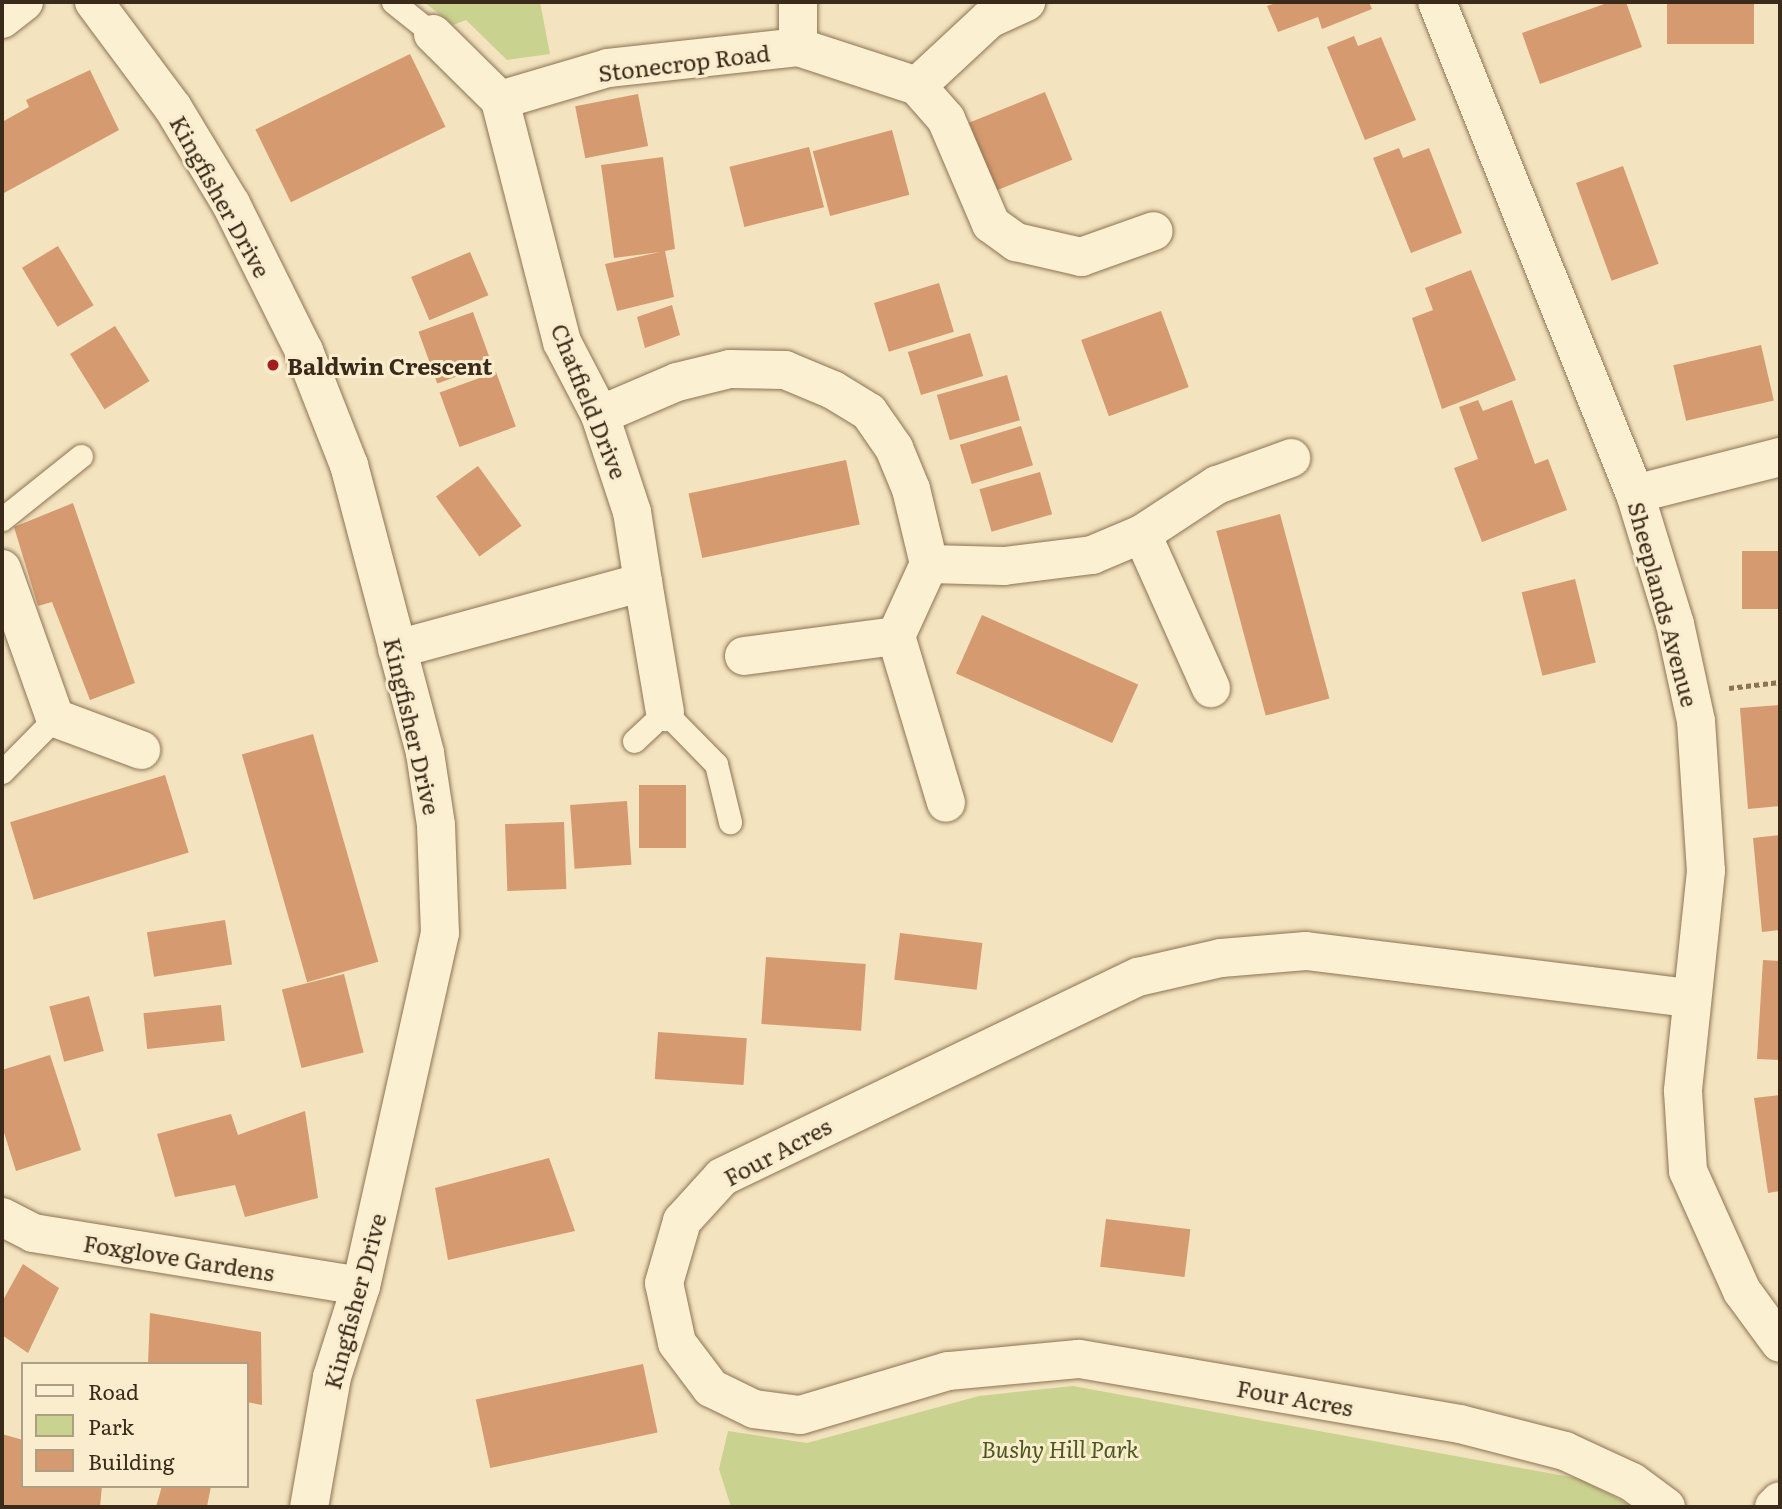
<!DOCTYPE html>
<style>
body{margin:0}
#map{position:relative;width:1782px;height:1509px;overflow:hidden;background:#f3e3be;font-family:Literata,serif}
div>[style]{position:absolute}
.green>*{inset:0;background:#cad290}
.building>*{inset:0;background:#d59a6f;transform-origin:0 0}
.path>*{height:4.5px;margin-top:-2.25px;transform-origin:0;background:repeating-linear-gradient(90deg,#8d7354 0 5px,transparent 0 8.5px)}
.roads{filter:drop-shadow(0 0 2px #8d7354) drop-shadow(0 0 2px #8d7354)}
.service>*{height:23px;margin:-11.5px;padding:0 11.5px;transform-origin:11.5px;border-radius:11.5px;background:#fcf0d2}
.minor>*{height:38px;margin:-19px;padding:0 19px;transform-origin:19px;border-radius:19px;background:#fcf0d2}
.tertiary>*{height:38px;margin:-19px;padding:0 19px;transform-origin:19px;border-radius:19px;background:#fcf0d2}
.dots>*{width:19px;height:19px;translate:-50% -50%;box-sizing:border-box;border:4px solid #f9edce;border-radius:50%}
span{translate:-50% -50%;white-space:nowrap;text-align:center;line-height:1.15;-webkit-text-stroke:6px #f9edce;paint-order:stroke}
.street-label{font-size:23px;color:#3a2a1b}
.poi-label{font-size:23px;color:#3a2a1b;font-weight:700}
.left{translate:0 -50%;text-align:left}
.park-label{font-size:23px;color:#4b591f;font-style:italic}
.frame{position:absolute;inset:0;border:4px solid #3a2a1b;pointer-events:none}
.legend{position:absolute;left:21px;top:1362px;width:228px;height:126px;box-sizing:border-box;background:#f9edce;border:2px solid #ad9f86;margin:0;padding:9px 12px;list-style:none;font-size:21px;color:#3a2a1b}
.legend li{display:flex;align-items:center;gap:14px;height:35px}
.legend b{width:35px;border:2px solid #ad9f86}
</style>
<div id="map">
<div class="green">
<div style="clip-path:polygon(424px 2px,540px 2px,550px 54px,507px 60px,466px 20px,453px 25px)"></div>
<div style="clip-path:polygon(1073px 1386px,1581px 1479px,1633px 1507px,731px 1507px,719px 1469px,728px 1431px,807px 1443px,979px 1396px)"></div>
</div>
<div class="building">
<div style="clip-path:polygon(1279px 2px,1369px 2px,1372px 9px,1322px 29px,1318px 17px,1278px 32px,1267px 6px)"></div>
<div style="clip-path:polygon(1610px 2px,1626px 2px,1642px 47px,1540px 84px,1522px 33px)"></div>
<div style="left:1667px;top:2px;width:87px;height:42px"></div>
<div style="clip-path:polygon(1354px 36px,1358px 46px,1381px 37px,1416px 120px,1365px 140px,1327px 47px)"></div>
<div style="left:410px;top:54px;width:81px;height:172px;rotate:64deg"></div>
<div style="clip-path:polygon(90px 70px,119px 130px,4px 193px,2px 122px,29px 107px,26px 100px)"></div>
<div style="left:1045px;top:92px;width:73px;height:82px;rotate:68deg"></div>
<div style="left:638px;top:94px;width:53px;height:64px;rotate:79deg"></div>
<div style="left:892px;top:130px;width:67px;height:82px;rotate:75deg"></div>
<div style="left:809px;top:147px;width:62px;height:82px;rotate:76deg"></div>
<div style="clip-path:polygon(1399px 148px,1403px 158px,1429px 148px,1462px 233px,1411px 253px,1373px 158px)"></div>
<div style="clip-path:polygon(663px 157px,675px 249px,665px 251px,674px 297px,617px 311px,605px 264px,660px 252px,614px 258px,601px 165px)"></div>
<div style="left:1623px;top:166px;width:104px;height:50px;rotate:70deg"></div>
<div style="left:58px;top:246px;width:69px;height:42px;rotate:59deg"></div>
<div style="left:470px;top:252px;width:47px;height:64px;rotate:67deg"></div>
<div style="clip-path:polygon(1471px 270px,1516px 380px,1442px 409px,1412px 318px,1433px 310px,1425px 288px)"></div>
<div style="left:939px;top:283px;width:51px;height:68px;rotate:73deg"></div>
<div style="clip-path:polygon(672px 305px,680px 335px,645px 348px,637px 317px)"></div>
<div style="left:1161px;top:311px;width:81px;height:85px;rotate:70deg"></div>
<div style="left:473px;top:312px;width:55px;height:58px;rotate:70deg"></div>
<div style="left:115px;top:326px;width:65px;height:53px;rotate:58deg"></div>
<div style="left:970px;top:333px;width:45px;height:65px;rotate:73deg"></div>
<div style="left:1761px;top:345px;width:57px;height:90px;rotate:77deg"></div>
<div style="left:496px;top:372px;width:58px;height:60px;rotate:70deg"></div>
<div style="left:1007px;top:375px;width:47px;height:73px;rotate:74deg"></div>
<div style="clip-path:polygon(1478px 400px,1483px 411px,1512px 400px,1535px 464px,1548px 459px,1567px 510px,1482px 542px,1454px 468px,1478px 459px,1459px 407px)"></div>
<div style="left:1021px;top:426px;width:41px;height:64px;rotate:73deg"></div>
<div style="left:846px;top:460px;width:66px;height:161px;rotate:78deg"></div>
<div style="left:478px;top:466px;width:74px;height:52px;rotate:54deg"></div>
<div style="left:1040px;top:472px;width:44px;height:63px;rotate:74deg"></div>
<div style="clip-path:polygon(73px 503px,135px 683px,90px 700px,52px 602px,38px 606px,14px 527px)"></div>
<div style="left:1280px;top:514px;width:191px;height:66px;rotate:75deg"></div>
<div style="left:1742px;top:551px;width:38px;height:58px"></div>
<div style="left:1575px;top:579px;width:86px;height:55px;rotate:76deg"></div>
<div style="left:982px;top:615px;width:171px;height:64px;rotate:24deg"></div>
<div style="clip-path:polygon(1780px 705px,1780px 806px,1748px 809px,1740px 708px)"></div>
<div style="left:313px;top:734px;width:237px;height:74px;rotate:74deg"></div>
<div style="left:165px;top:775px;width:81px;height:162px;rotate:73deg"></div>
<div style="left:639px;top:785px;width:47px;height:63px"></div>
<div style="left:627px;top:801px;width:64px;height:57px;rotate:86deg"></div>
<div style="left:564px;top:822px;width:67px;height:59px;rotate:88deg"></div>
<div style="clip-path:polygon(1780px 835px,1780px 930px,1762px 932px,1753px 838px)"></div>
<div style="left:225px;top:920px;width:45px;height:79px;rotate:81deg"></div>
<div style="left:900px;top:933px;width:83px;height:47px;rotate:7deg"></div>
<div style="left:766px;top:957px;width:100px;height:67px;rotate:4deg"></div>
<div style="clip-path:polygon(1763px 960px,1780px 961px,1780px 1060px,1757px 1059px)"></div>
<div style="left:344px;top:974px;width:81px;height:64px;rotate:76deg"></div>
<div style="left:89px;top:996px;width:57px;height:41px;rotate:75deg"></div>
<div style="left:221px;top:1005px;width:36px;height:78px;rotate:84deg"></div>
<div style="left:658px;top:1032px;width:89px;height:47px;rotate:4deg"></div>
<div style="clip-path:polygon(50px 1055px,81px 1150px,16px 1171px,2px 1126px,2px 1070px)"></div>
<div style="clip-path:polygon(1780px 1095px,1780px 1191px,1768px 1193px,1754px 1098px)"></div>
<div style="clip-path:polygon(305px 1111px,318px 1198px,245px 1217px,235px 1185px,175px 1197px,157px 1134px,231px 1114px,238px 1135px)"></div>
<div style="clip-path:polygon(549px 1158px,575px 1231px,448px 1260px,435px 1188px)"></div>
<div style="left:1106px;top:1219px;width:85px;height:48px;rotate:7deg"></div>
<div style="clip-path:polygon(23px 1264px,59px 1288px,28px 1353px,2px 1335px,2px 1302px)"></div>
<div style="clip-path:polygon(150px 1313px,261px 1332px,262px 1405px,247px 1402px,247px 1364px,148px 1364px)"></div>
<div style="left:643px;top:1364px;width:70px;height:171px;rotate:78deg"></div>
<div style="clip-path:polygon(2px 1434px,23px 1440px,23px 1486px,102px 1486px,100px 1507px,2px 1507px)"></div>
<div style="clip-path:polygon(162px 1486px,211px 1486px,207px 1507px,156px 1507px)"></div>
</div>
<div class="path">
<div style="left:1729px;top:688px;width:51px;rotate:-6.7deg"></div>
</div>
<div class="roads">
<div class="service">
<div style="left:393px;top:2px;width:51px;rotate:38.7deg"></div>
<div style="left:2px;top:519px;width:101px;rotate:-38.6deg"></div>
<div style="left:634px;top:741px;width:42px;rotate:-43.1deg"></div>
<div style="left:665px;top:712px;width:73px;rotate:45.6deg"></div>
<div style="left:716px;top:764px;width:60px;rotate:76.4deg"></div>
<div style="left:2px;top:772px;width:76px;rotate:-45.5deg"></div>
</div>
<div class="minor">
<div style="left:1437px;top:2px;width:530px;rotate:68.08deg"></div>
<div style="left:1635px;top:494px;width:136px;rotate:72.9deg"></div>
<div style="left:1675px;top:624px;width:99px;rotate:77.8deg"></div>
<div style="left:1696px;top:721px;width:150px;rotate:86.2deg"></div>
<div style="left:1706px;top:871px;width:221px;rotate:96deg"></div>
<div style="left:1683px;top:1091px;width:80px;rotate:86.4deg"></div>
<div style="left:1688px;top:1171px;width:132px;rotate:65.8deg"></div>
<div style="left:1742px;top:1291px;width:64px;rotate:53.8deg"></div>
<div style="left:2px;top:19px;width:28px;rotate:-38deg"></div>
<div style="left:433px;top:34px;width:94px;rotate:44.6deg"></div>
<div style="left:798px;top:47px;width:45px;rotate:-90deg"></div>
<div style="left:917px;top:86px;width:98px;rotate:-42.9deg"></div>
<div style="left:989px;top:19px;width:41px;rotate:-24.7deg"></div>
<div style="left:500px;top:100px;width:113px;rotate:-16.5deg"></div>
<div style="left:608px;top:68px;width:191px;rotate:-6.3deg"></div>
<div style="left:798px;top:47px;width:125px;rotate:18.1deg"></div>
<div style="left:917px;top:86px;width:44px;rotate:48.7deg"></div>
<div style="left:946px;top:119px;width:114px;rotate:66.8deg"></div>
<div style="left:991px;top:224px;width:31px;rotate:36deg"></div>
<div style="left:1016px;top:242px;width:67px;rotate:13deg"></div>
<div style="left:1081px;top:257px;width:77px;rotate:-19.6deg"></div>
<div style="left:600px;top:415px;width:84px;rotate:-23.2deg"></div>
<div style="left:677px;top:382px;width:55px;rotate:-13.8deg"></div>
<div style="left:730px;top:369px;width:55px;rotate:1deg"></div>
<div style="left:785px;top:370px;width:52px;rotate:22.6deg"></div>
<div style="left:833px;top:390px;width:42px;rotate:31.4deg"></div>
<div style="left:869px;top:412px;width:44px;rotate:55.2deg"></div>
<div style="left:894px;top:448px;width:44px;rotate:67.5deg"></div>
<div style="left:911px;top:489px;width:77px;rotate:76.5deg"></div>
<div style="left:929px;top:564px;width:75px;rotate:1.5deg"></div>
<div style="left:1004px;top:566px;width:89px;rotate:-7.1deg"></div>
<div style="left:1092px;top:555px;width:54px;rotate:-22.8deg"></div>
<div style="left:1142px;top:534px;width:90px;rotate:-33.2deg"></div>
<div style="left:1217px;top:485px;width:79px;rotate:-20deg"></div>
<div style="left:1635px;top:494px;width:150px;rotate:-14.3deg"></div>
<div style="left:1142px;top:534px;width:169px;rotate:65.9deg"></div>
<div style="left:2px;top:569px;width:158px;rotate:70.4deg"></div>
<div style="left:55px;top:718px;width:92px;rotate:20.4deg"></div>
<div style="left:643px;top:582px;width:132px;rotate:80.4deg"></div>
<div style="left:896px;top:636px;width:174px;rotate:73.3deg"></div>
<div style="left:397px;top:649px;width:255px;rotate:-15.2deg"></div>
<div style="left:643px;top:582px;width:71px;rotate:-98.9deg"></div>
<div style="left:632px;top:512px;width:102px;rotate:-108.3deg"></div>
<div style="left:600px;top:415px;width:82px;rotate:-117.5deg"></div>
<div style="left:562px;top:342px;width:250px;rotate:-104.4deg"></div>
<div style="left:744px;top:656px;width:153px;rotate:-7.5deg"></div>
<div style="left:896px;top:636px;width:79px;rotate:-65.4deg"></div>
<div style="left:2px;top:1217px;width:35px;rotate:27deg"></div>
<div style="left:33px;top:1233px;width:332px;rotate:9.2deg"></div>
<div style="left:1666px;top:1507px;width:42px;rotate:-143.7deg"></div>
<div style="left:1632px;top:1482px;width:74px;rotate:-155.2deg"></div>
<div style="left:1565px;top:1451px;width:108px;rotate:-165.6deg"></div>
<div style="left:1460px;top:1424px;width:387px;rotate:-170.3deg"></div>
<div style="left:1078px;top:1359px;width:131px;rotate:174.7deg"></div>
<div style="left:948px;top:1371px;width:154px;rotate:163.4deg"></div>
<div style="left:800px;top:1415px;width:46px;rotate:-172.6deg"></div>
<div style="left:754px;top:1409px;width:48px;rotate:-154deg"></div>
<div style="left:711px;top:1388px;width:56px;rotate:-127.1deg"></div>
<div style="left:677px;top:1343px;width:61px;rotate:-102.2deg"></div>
<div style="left:664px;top:1283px;width:65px;rotate:-73.8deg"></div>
<div style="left:682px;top:1221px;width:59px;rotate:-47.7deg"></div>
<div style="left:722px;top:1177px;width:462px;rotate:-25.7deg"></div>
<div style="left:1138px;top:977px;width:85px;rotate:-12.9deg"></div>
<div style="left:1221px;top:958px;width:85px;rotate:-4.7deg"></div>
<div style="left:1306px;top:951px;width:388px;rotate:7deg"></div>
<div style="left:1774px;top:1507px;width:8px;rotate:-45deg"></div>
</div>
<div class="tertiary">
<div style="left:94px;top:2px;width:132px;rotate:53.3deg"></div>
<div style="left:173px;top:108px;width:112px;rotate:58.9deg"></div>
<div style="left:231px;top:204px;width:164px;rotate:63.6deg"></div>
<div style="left:304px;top:351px;width:123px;rotate:68.5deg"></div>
<div style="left:349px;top:465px;width:298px;rotate:75.2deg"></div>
<div style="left:425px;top:753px;width:73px;rotate:81.3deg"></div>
<div style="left:436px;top:825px;width:108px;rotate:87.9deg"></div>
<div style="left:440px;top:933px;width:362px;rotate:102.6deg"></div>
<div style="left:361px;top:1286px;width:96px;rotate:107.7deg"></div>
<div style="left:332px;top:1377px;width:132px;rotate:100deg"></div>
</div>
</div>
<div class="dots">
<div style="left:273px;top:365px;background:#a31e1e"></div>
</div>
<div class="street-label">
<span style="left:684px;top:62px;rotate:-7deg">Stonecrop Road</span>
<span style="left:221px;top:196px;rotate:61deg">Kingfisher Drive</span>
<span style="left:590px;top:401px;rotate:68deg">Chatfield Drive</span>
<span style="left:1664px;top:604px;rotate:75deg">Sheeplands Avenue</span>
<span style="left:413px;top:726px;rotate:77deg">Kingfisher Drive</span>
<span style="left:777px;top:1151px;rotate:-28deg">Four Acres</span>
<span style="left:179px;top:1257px;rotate:9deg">Foxglove Gardens</span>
<span style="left:354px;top:1301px;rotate:-75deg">Kingfisher Drive</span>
<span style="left:1295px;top:1397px;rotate:10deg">Four Acres</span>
</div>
<div class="poi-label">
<span class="left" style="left:287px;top:365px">Baldwin Crescent</span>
</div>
<div class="park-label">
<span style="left:1060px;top:1448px">Bushy Hill Park</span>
</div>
<div class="frame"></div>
<ul class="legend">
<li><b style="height:9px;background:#fcf0d2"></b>Road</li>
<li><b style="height:19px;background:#cad290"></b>Park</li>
<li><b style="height:19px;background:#d59a6f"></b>Building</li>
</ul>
</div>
